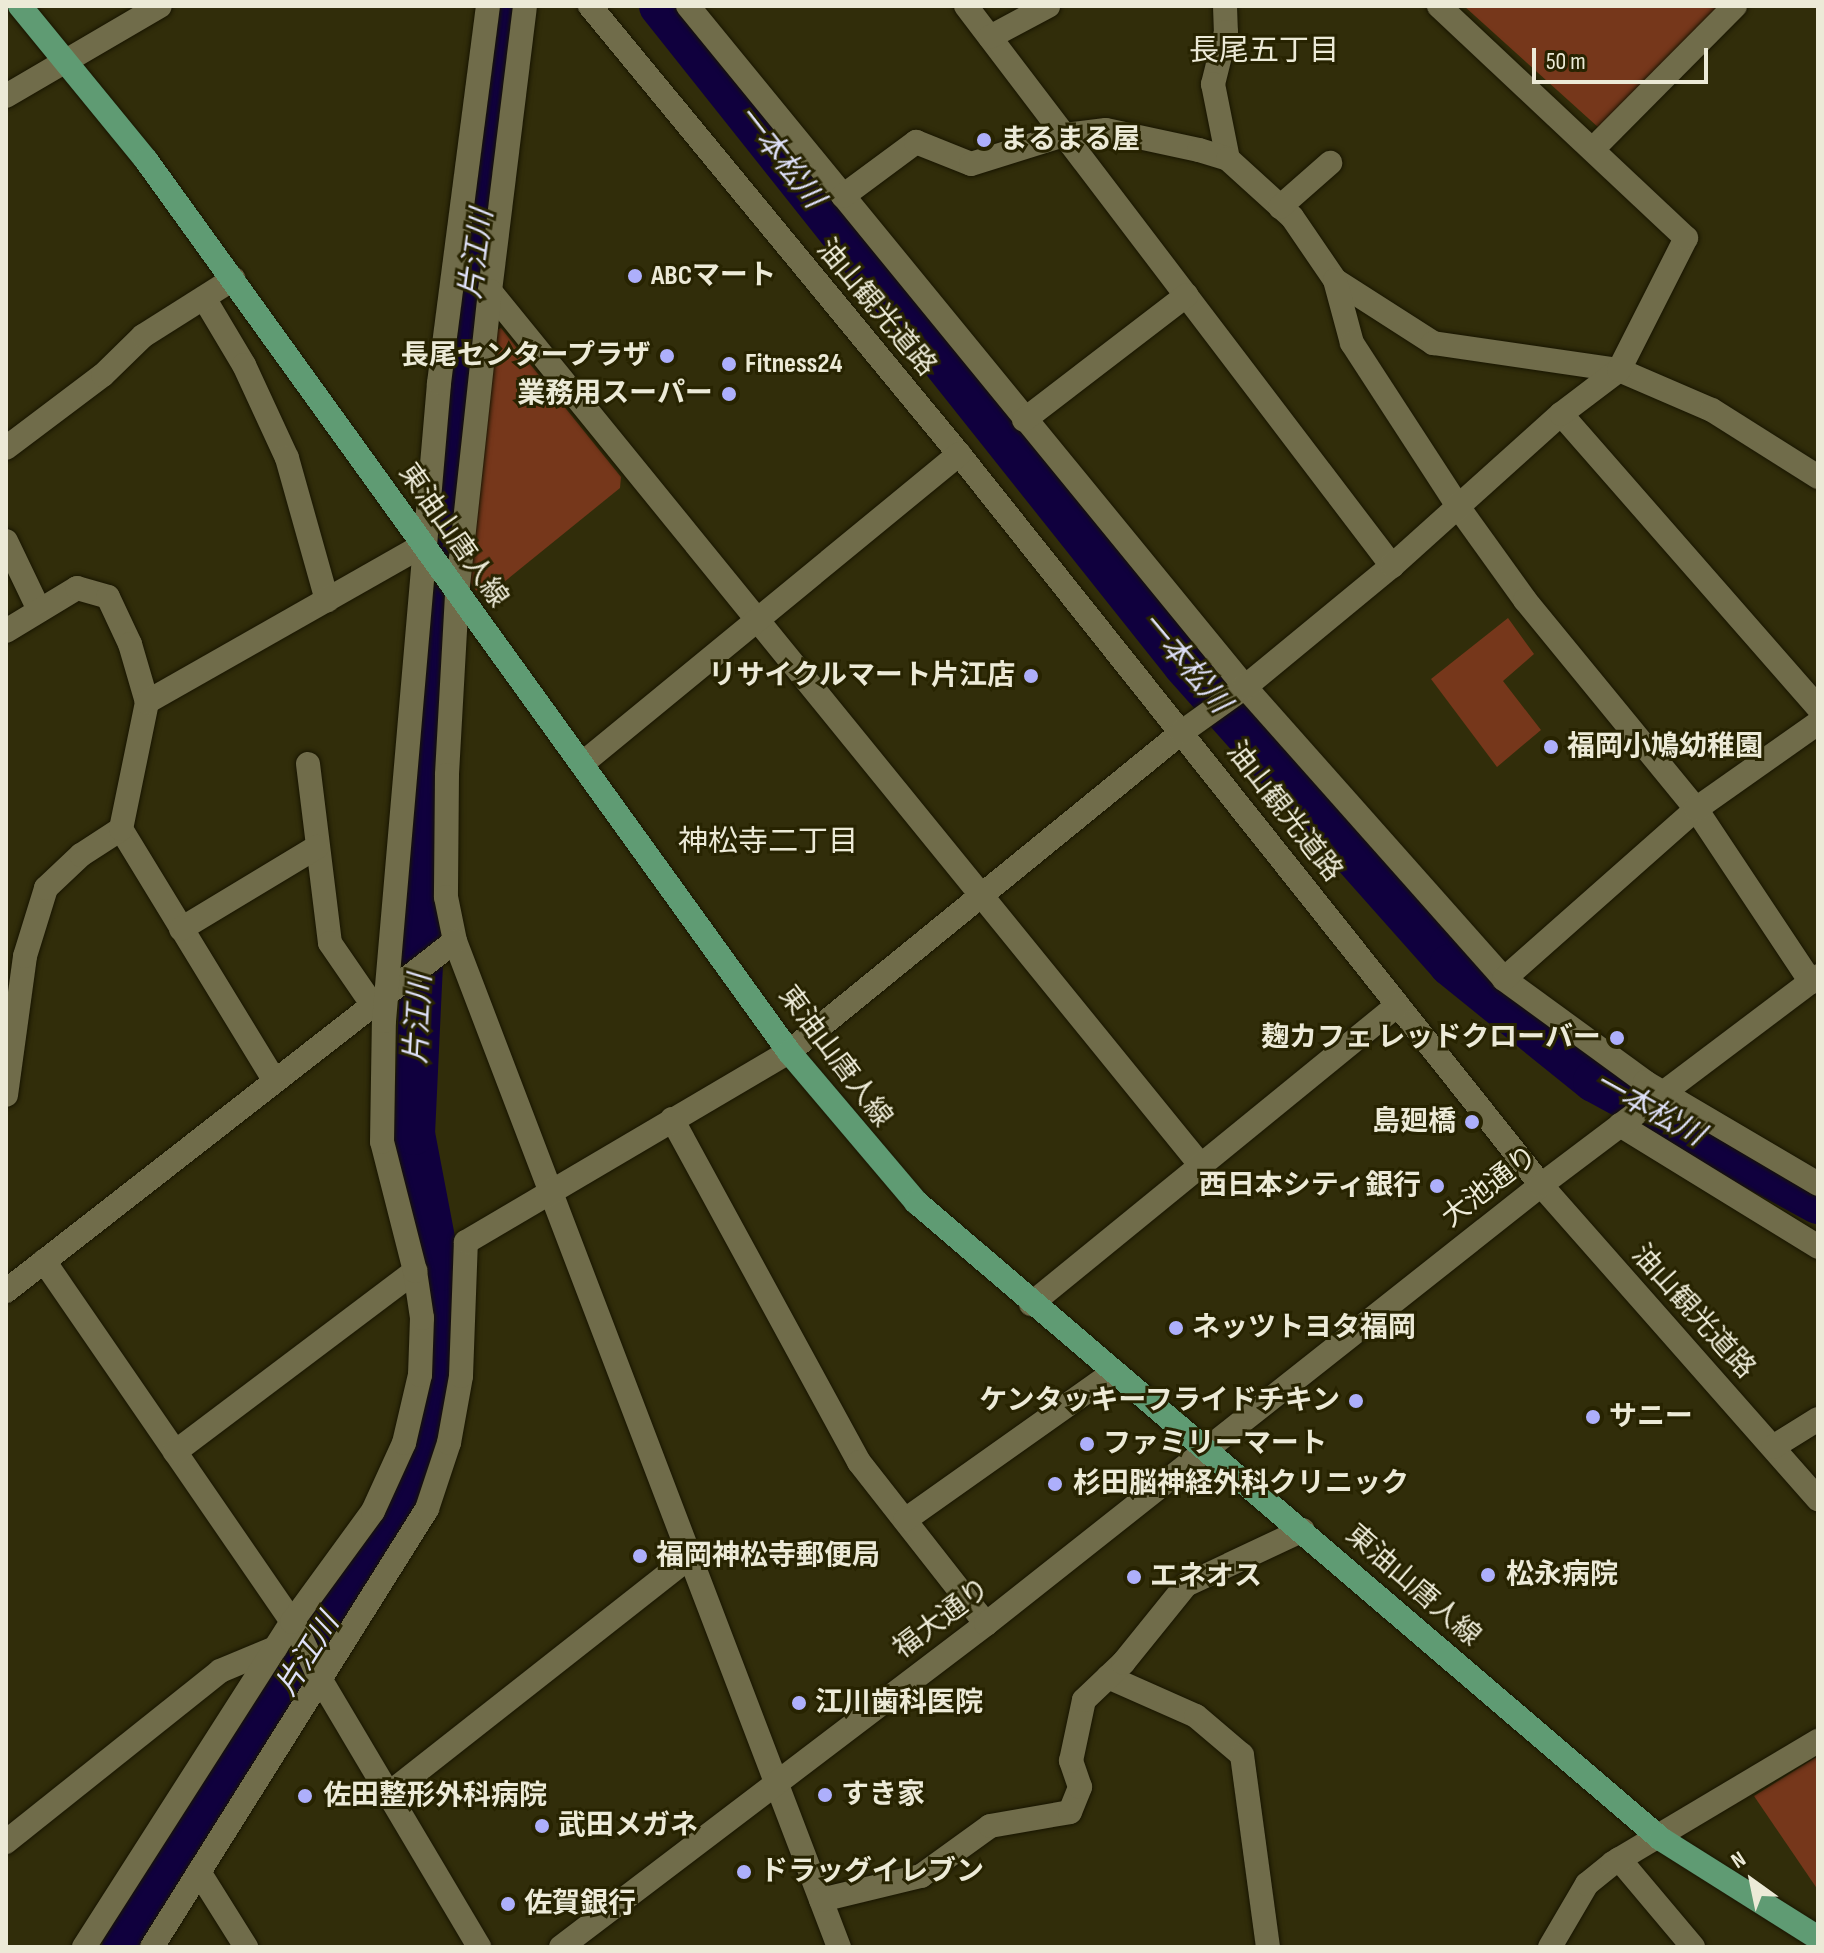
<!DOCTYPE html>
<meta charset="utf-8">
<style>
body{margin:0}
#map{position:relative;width:1824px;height:1953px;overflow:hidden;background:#312d0a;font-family:"Sofia Sans Condensed","Noto Sans JP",sans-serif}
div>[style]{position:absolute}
.green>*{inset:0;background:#76371b}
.river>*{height:42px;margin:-21px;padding:0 21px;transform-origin:21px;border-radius:21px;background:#10003e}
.roads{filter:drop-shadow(0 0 2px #181500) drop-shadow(0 0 2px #181500)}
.minor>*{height:24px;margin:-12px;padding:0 12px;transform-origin:12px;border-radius:12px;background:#706c4a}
.major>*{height:24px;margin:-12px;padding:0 12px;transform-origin:12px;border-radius:12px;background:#5f9b73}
.dots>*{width:22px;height:22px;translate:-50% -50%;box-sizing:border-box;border:4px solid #272301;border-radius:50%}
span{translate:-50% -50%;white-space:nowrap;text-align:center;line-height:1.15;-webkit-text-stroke:6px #272301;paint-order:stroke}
.poi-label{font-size:28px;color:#ecead7;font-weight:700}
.left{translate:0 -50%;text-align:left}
.right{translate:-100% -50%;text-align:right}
.street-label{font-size:28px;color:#ecead7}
.neighbourhood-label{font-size:30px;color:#ecead7}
.water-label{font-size:30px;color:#dee0f8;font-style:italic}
.frame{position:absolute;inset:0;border:8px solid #ecead7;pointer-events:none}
.north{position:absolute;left:1712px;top:1841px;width:80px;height:80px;-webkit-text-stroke:6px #272301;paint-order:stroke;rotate:327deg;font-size:22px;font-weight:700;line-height:32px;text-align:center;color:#ecead7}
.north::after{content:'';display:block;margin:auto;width:28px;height:36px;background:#ecead7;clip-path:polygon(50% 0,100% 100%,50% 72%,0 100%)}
.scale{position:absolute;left:1532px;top:48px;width:176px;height:36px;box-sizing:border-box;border:4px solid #ecead7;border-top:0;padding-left:10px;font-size:24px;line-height:28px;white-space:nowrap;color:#ecead7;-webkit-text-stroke:6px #272301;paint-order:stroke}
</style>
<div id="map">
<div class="green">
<div style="clip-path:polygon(1464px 6px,1722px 6px,1599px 128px)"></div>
<div style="clip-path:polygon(501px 328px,621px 477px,620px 488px,488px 595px,477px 592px,463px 572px,491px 332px)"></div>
<div style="clip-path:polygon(1508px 618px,1534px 654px,1503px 681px,1541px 730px,1497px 767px,1431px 679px)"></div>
<div style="clip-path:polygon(1818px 1756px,1818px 1890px,1754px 1796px)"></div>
</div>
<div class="river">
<div style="left:660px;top:6px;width:842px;rotate:51.51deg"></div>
<div style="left:1184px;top:665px;width:401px;rotate:48.4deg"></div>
<div style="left:1450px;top:965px;width:185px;rotate:38.9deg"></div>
<div style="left:1594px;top:1081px;width:255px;rotate:28.6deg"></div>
<div style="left:123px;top:1947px;width:513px;rotate:-57.73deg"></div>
<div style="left:397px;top:1513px;width:55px;rotate:-64.4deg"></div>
<div style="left:421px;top:1463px;width:58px;rotate:-78.1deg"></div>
<div style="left:433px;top:1406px;width:68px;rotate:-80.7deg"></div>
<div style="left:444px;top:1339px;width:69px;rotate:-93.3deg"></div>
<div style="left:440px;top:1270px;width:138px;rotate:-100.8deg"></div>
<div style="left:414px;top:1134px;width:512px;rotate:-87.31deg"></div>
<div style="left:438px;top:623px;width:172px;rotate:-86.3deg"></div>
<div style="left:449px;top:451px;width:449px;rotate:-81.9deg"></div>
</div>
<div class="roads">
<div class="minor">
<div style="left:525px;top:6px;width:287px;rotate:97deg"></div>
<div style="left:490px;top:291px;width:1124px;rotate:50.89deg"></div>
<div style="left:590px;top:6px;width:580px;rotate:50.52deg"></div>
<div style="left:959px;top:454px;width:934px;rotate:51.47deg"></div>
<div style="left:1541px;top:1185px;width:419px;rotate:48.6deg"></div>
<div style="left:688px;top:6px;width:880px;rotate:50.72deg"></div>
<div style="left:1245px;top:687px;width:390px;rotate:48.4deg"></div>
<div style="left:1504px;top:979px;width:175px;rotate:36.1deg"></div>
<div style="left:1645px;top:1082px;width:201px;rotate:30.5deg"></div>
<div style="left:966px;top:6px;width:704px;rotate:52.74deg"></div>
<div style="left:1225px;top:6px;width:26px;rotate:88deg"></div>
<div style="left:1226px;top:32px;width:54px;rotate:104deg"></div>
<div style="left:1213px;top:84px;width:76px;rotate:78.7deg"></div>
<div style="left:990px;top:37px;width:66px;rotate:-28.1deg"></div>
<div style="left:6px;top:96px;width:178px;rotate:-30.3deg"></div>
<div style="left:1594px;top:148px;width:200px;rotate:-45.2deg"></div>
<div style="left:843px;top:196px;width:91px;rotate:-36.5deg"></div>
<div style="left:916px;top:142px;width:59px;rotate:21.8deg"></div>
<div style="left:971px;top:164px;width:97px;rotate:-17.3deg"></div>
<div style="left:1064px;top:135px;width:42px;rotate:-6.8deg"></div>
<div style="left:1106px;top:130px;width:95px;rotate:12.1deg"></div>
<div style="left:1199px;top:150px;width:30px;rotate:17deg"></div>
<div style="left:1228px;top:159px;width:86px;rotate:42.2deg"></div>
<div style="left:1292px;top:217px;width:76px;rotate:55.7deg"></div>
<div style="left:1335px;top:280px;width:117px;rotate:32.7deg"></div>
<div style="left:1433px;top:343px;width:188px;rotate:8.3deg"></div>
<div style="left:1619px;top:370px;width:101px;rotate:23.3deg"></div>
<div style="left:1712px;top:410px;width:125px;rotate:32.3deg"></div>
<div style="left:1280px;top:207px;width:67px;rotate:-41.3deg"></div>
<div style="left:1335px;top:280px;width:65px;rotate:74.9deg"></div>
<div style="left:1352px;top:343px;width:197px;rotate:57deg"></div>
<div style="left:1459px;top:508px;width:113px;rotate:54.3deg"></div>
<div style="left:1525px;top:600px;width:270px;rotate:50.7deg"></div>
<div style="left:1696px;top:809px;width:208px;rotate:56.4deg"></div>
<div style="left:490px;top:291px;width:306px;rotate:96.2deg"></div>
<div style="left:457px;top:595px;width:180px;rotate:93.2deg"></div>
<div style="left:447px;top:775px;width:122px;rotate:90.5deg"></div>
<div style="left:446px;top:897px;width:45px;rotate:78.4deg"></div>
<div style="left:455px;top:941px;width:1077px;rotate:69.11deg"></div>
<div style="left:204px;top:298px;width:78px;rotate:59.2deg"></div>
<div style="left:244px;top:365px;width:102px;rotate:65.2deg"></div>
<div style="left:287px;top:458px;width:148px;rotate:74.3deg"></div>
<div style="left:1561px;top:414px;width:390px;rotate:48.8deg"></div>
<div style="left:1024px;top:420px;width:205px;rotate:-37.5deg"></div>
<div style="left:6px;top:448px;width:121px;rotate:-37deg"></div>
<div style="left:103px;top:375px;width:56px;rotate:-44.3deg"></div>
<div style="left:143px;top:336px;width:107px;rotate:-32.3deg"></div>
<div style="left:6px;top:541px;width:76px;rotate:64.4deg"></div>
<div style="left:6px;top:631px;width:83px;rotate:-31.2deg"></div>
<div style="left:77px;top:588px;width:32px;rotate:16deg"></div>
<div style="left:108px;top:597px;width:52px;rotate:64.9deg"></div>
<div style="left:130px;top:644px;width:60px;rotate:73.7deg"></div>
<div style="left:583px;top:763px;width:487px;rotate:-39.4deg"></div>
<div style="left:308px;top:764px;width:180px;rotate:83deg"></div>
<div style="left:330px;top:943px;width:74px;rotate:55.5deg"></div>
<div style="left:121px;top:829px;width:294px;rotate:58.6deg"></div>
<div style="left:181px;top:929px;width:159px;rotate:-31.1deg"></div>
<div style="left:1504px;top:979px;width:256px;rotate:-41.5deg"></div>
<div style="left:1696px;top:809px;width:149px;rotate:-35.2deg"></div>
<div style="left:6px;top:1095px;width:140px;rotate:-82.2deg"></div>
<div style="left:25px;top:956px;width:71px;rotate:-72.8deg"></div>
<div style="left:46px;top:888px;width:48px;rotate:-43.3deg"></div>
<div style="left:81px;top:855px;width:48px;rotate:-33deg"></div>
<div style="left:121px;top:829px;width:130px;rotate:-78.4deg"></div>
<div style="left:147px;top:702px;width:318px;rotate:-29.6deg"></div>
<div style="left:672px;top:1119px;width:391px;rotate:61.4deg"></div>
<div style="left:859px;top:1462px;width:206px;rotate:51.9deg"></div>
<div style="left:1620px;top:1125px;width:233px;rotate:31.6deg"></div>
<div style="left:44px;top:1261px;width:444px;rotate:55.5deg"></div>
<div style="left:296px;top:1627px;width:55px;rotate:65.3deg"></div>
<div style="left:319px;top:1677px;width:314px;rotate:59.3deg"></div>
<div style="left:6px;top:1291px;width:569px;rotate:-37.94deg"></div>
<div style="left:1031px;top:1304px;width:473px;rotate:-39.2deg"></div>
<div style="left:1773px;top:1447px;width:53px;rotate:-31.9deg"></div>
<div style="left:175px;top:1452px;width:301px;rotate:-37deg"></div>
<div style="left:905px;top:1520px;width:255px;rotate:-35.3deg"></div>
<div style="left:1108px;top:1677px;width:96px;rotate:23.9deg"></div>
<div style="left:1196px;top:1716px;width:60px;rotate:40.3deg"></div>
<div style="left:1242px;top:1755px;width:194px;rotate:82.3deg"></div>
<div style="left:391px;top:1792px;width:385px;rotate:-38.2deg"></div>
<div style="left:6px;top:1842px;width:274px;rotate:-38.6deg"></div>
<div style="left:220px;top:1671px;width:60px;rotate:-22.7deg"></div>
<div style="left:1619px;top:1859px;width:115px;rotate:49.9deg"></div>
<div style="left:199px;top:1872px;width:89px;rotate:57.9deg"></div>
<div style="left:821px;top:1900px;width:103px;rotate:-13.5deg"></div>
<div style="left:921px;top:1876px;width:85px;rotate:-35.9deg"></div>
<div style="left:990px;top:1826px;width:81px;rotate:-9.9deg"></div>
<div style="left:1070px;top:1812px;width:27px;rotate:-68deg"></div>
<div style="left:1080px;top:1787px;width:28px;rotate:-109deg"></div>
<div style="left:1071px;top:1761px;width:62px;rotate:-78deg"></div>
<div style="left:1084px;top:1700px;width:54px;rotate:-43.5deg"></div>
<div style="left:1123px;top:1663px;width:100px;rotate:-51.1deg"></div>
<div style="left:1186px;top:1585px;width:129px;rotate:-25.2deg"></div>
<div style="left:84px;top:1947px;width:386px;rotate:-57.4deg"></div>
<div style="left:292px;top:1622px;width:137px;rotate:-53.9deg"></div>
<div style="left:373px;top:1511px;width:75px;rotate:-65.5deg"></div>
<div style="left:404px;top:1443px;width:70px;rotate:-76.8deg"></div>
<div style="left:420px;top:1375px;width:57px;rotate:-88deg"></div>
<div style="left:422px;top:1318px;width:48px;rotate:-98.5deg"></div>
<div style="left:415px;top:1271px;width:133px;rotate:-104.3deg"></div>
<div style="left:382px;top:1142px;width:121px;rotate:-89.1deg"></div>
<div style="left:384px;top:1021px;width:640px;rotate:-85.07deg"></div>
<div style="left:439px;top:383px;width:380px;rotate:-82.6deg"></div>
<div style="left:152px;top:1947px;width:517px;rotate:-57.88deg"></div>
<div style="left:427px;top:1509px;width:70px;rotate:-71.6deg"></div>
<div style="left:449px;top:1443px;width:68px;rotate:-79.8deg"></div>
<div style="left:461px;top:1376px;width:134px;rotate:-87.9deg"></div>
<div style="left:466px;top:1242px;width:375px;rotate:-30.5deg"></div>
<div style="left:789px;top:1052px;width:507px;rotate:-39.15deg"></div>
<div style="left:1182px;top:732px;width:77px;rotate:-35.5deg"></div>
<div style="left:1245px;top:687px;width:190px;rotate:-39.5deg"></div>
<div style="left:1392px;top:566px;width:227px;rotate:-42deg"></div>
<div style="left:1561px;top:414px;width:73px;rotate:-37.2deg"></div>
<div style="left:1619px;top:370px;width:148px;rotate:-63.1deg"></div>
<div style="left:1686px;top:238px;width:339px;rotate:-136.8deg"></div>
<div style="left:561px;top:1947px;width:534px;rotate:-37.23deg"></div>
<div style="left:986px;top:1624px;width:708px;rotate:-38.34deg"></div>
<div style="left:1541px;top:1185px;width:347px;rotate:-37deg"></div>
<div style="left:1550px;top:1947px;width:73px;rotate:-59.6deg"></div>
<div style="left:1587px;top:1884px;width:33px;rotate:-39deg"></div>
<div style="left:1613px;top:1863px;width:239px;rotate:-30.8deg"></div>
</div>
<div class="major">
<div style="left:20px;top:6px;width:199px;rotate:50.7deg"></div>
<div style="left:146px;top:160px;width:1100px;rotate:54.21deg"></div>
<div style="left:789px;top:1052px;width:197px;rotate:49.7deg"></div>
<div style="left:916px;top:1202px;width:980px;rotate:40.53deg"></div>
<div style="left:1661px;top:1839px;width:186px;rotate:32.2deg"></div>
</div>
</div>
<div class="dots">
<div style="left:984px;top:140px;background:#adaffb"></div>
<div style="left:635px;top:276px;background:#adaffb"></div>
<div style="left:667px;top:356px;background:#adaffb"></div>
<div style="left:729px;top:364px;background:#adaffb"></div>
<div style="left:729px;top:394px;background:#adaffb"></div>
<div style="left:1031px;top:676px;background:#adaffb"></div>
<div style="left:1551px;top:747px;background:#adaffb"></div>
<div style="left:1617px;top:1038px;background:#adaffb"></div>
<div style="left:1472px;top:1122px;background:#adaffb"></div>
<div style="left:1437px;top:1186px;background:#adaffb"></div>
<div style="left:1176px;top:1328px;background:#adaffb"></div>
<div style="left:1356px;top:1401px;background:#adaffb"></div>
<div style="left:1593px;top:1417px;background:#adaffb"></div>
<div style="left:1087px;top:1444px;background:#adaffb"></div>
<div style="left:1055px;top:1484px;background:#adaffb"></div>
<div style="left:640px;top:1556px;background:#adaffb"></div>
<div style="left:1488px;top:1575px;background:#adaffb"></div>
<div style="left:1134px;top:1577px;background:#adaffb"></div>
<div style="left:799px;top:1703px;background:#adaffb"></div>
<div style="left:825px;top:1795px;background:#adaffb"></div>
<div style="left:305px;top:1796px;background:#adaffb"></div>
<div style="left:542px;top:1826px;background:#adaffb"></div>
<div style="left:744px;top:1872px;background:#adaffb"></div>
<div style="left:508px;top:1904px;background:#adaffb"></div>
</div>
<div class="poi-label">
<span class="left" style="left:1000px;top:140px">まるまる屋</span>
<span class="left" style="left:651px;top:276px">ABCマート</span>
<span class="right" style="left:651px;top:356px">長尾センタープラザ</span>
<span class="left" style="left:745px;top:364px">Fitness24</span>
<span class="right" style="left:713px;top:394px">業務用スーパー</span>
<span class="right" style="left:1015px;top:676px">リサイクルマート片江店</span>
<span class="left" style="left:1567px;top:747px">福岡小鳩幼稚園</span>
<span class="right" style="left:1601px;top:1038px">麹カフェ レッドクローバー</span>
<span class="right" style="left:1456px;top:1122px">島廻橋</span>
<span class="right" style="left:1421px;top:1186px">西日本シティ銀行</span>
<span class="left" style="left:1192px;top:1328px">ネッツトヨタ福岡</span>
<span class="right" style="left:1340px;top:1401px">ケンタッキーフライドチキン</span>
<span class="left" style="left:1609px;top:1417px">サニー</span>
<span class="left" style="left:1103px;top:1444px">ファミリーマート</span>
<span class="left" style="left:1073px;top:1484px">杉田脳神経外科クリニック</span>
<span class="left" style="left:656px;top:1556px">福岡神松寺郵便局</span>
<span class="left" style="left:1506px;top:1575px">松永病院</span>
<span class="left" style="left:1150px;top:1577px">エネオス</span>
<span class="left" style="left:815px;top:1703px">江川歯科医院</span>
<span class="left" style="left:841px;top:1795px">すき家</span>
<span class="left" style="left:323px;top:1796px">佐田整形外科病院</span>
<span class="left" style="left:558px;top:1826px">武田メガネ</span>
<span class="left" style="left:760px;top:1872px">ドラッグイレブン</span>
<span class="left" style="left:524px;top:1904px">佐賀銀行</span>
</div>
<div class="street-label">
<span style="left:876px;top:308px;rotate:50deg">油山観光道路</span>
<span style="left:453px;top:536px;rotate:55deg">東油山唐人線</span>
<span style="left:1284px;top:812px;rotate:52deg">油山観光道路</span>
<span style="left:835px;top:1057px;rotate:53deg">東油山唐人線</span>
<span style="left:1490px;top:1187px;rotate:-38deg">大池通り</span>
<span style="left:1693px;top:1312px;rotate:48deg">油山観光道路</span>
<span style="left:1413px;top:1586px;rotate:41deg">東油山唐人線</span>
<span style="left:942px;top:1619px;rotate:-37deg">福大通り</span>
</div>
<div class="neighbourhood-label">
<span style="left:1264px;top:51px">長尾五丁目</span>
<span style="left:768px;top:842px">神松寺二丁目</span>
</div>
<div class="water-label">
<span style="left:780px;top:157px;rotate:52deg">一本松川</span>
<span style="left:477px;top:254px;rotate:-82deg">片江川</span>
<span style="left:1185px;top:663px;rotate:50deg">一本松川</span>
<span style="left:419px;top:1019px;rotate:-87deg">片江川</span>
<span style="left:1649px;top:1109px;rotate:29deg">一本松川</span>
<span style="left:308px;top:1655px;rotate:-58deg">片江川</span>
</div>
<div class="frame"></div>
<div class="north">N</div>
<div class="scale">50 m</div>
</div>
